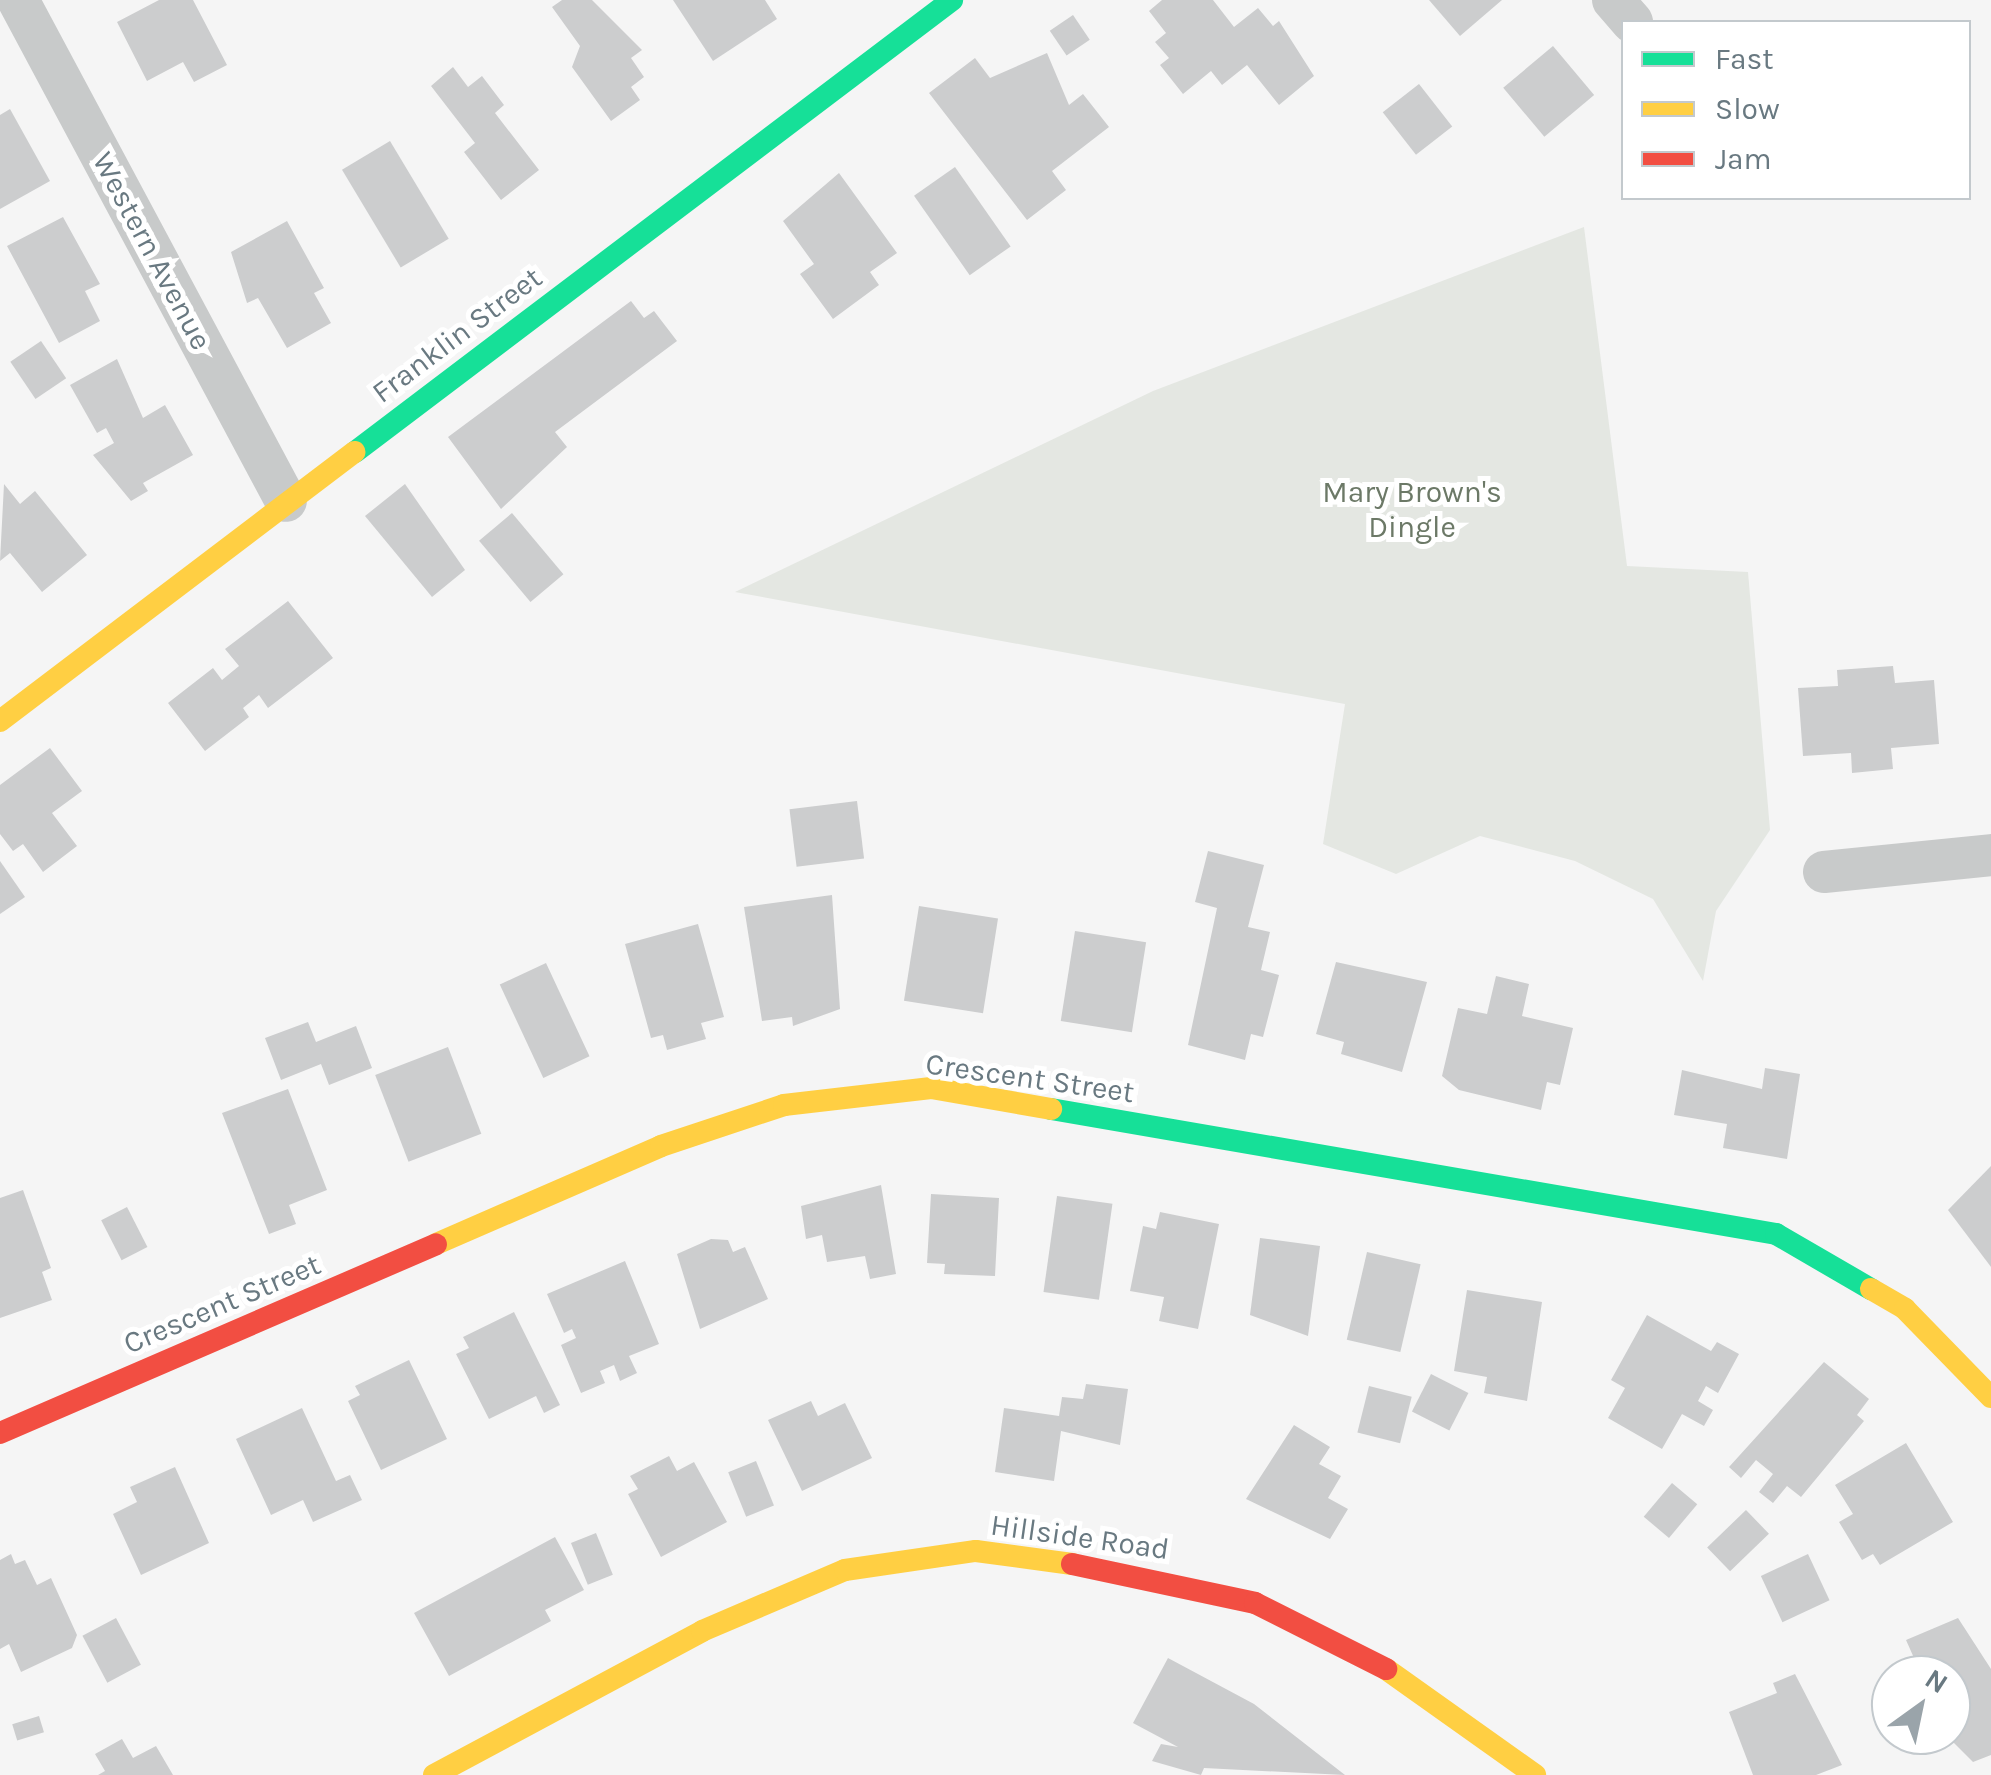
<!DOCTYPE html>
<style>
body{margin:0}
#map{position:relative;width:1991px;height:1775px;overflow:hidden;background:#f5f5f5;font-family:Karla,sans-serif}
div>[style]{position:absolute}
.green>*{inset:0;background:#e4e7e2}
.building>*{inset:0;background:#cccdce;transform-origin:0 0}
.street>*{height:42px;margin:-21px;padding:0 21px;transform-origin:21px;border-radius:21px;background:#c8caca}
.fast>*{height:22px;margin:-11px;padding:0 11px;transform-origin:11px;border-radius:11px;background:#16e098}
.slow>*{height:22px;margin:-11px;padding:0 11px;transform-origin:11px;border-radius:11px;background:#ffcf43}
.jam>*{height:22px;margin:-11px;padding:0 11px;transform-origin:11px;border-radius:11px;background:#f24e42}
span{translate:-50% -50%;white-space:nowrap;text-align:center;line-height:1.15;-webkit-text-stroke:10px #fff;paint-order:stroke}
.street-label{font-size:30px;color:#697981}
.park-label{font-size:30px;color:#6c7967}
.legend{position:absolute;left:1621px;top:20px;width:350px;height:180px;box-sizing:border-box;background:#fff;border:2px solid #c3c9cd;margin:0;padding:12px 18px;list-style:none;font-size:30px;color:#697981}
.legend li{display:flex;align-items:center;gap:20px;height:50px}
.legend b{width:50px;border:2px solid #c3c9cd}
.north{position:absolute;left:1871px;top:1655px;width:100px;height:100px;box-sizing:border-box;background:#fff;border:2px solid #c3c9cd;border-radius:50%;rotate:33deg;font-size:28px;font-weight:700;line-height:40px;text-align:center;color:#697981}
.north::after{content:'';display:block;margin:auto;width:35px;height:45px;background:#9aa4aa;clip-path:polygon(50% 0,100% 100%,50% 72%,0 100%)}
</style>
<div id="map">
<div class="green">
<div style="clip-path:polygon(1584px 227px,1627px 566px,1748px 572px,1770px 830px,1716px 911px,1703px 981px,1653px 899px,1575px 861px,1480px 836px,1396px 874px,1323px 844px,1345px 704px,735px 592px,1153px 391px)"></div>
</div>
<div class="building">
<div style="clip-path:polygon(159px 0,193px 0,227px 65px,194px 82px,183px 62px,147px 81px,117px 22px)"></div>
<div style="clip-path:polygon(562px 0,592px 0,642px 50px,631px 58px,644px 77px,631px 87px,640px 100px,611px 121px,572px 67px,580px 46px,552px 7px)"></div>
<div style="clip-path:polygon(673px 0,765px 0,777px 19px,713px 61px)"></div>
<div style="clip-path:polygon(1162px 0,1213px 0,1234px 27px,1258px 8px,1273px 26px,1279px 21px,1314px 76px,1279px 105px,1247px 65px,1222px 85px,1211px 71px,1183px 94px,1160px 65px,1169px 58px,1155px 42px,1166px 33px,1149px 11px)"></div>
<div style="clip-path:polygon(1429px 0,1502px 0,1460px 36px)"></div>
<div style="left:1073px;top:15px;width:30px;height:28px;rotate:56deg"></div>
<div style="left:1553px;top:46px;width:64px;height:65px;rotate:50deg"></div>
<div style="clip-path:polygon(1047px 53px,1069px 105px,1083px 94px,1109px 127px,1052px 171px,1066px 190px,1027px 220px,929px 93px,975px 58px,990px 78px)"></div>
<div style="clip-path:polygon(453px 67px,468px 87px,482px 76px,504px 105px,495px 113px,539px 170px,501px 200px,464px 152px,475px 143px,431px 86px)"></div>
<div style="left:1419px;top:84px;width:54px;height:46px;rotate:52deg"></div>
<div style="clip-path:polygon(10px 109px,50px 181px,0 209px,0 115px)"></div>
<div style="left:390px;top:141px;width:114px;height:56px;rotate:59deg"></div>
<div style="left:955px;top:167px;width:97px;height:50px;rotate:55deg"></div>
<div style="clip-path:polygon(839px 173px,897px 253px,870px 272px,879px 285px,833px 319px,800px 274px,814px 264px,783px 221px)"></div>
<div style="clip-path:polygon(63px 217px,100px 284px,85px 291px,100px 321px,59px 343px,7px 246px)"></div>
<div style="clip-path:polygon(287px 221px,324px 288px,314px 293px,331px 323px,287px 348px,258px 298px,247px 303px,231px 252px)"></div>
<div style="clip-path:polygon(631px 301px,644px 318px,654px 311px,677px 341px,555px 432px,567px 447px,501px 509px,448px 437px)"></div>
<div style="left:41px;top:341px;width:45px;height:37px;rotate:56deg"></div>
<div style="clip-path:polygon(117px 359px,143px 418px,165px 405px,193px 455px,143px 483px,148px 491px,131px 501px,93px 455px,114px 443px,106px 428px,97px 433px,70px 385px)"></div>
<div style="clip-path:polygon(4px 484px,20px 504px,35px 491px,87px 555px,42px 592px,10px 553px,0 561px)"></div>
<div style="clip-path:polygon(405px 484px,465px 570px,432px 597px,365px 516px)"></div>
<div style="left:512px;top:513px;width:80px;height:43px;rotate:50deg"></div>
<div style="clip-path:polygon(288px 601px,333px 658px,268px 708px,259px 695px,243px 708px,249px 717px,205px 751px,168px 703px,213px 668px,222px 680px,239px 666px,225px 649px)"></div>
<div style="clip-path:polygon(1893px 666px,1895px 683px,1934px 680px,1939px 744px,1891px 748px,1893px 769px,1852px 773px,1851px 753px,1803px 756px,1798px 688px,1838px 686px,1837px 670px)"></div>
<div style="clip-path:polygon(50px 748px,82px 791px,52px 813px,77px 846px,43px 872px,23px 844px,13px 851px,0 834px,0 785px)"></div>
<div style="left:857px;top:801px;width:58px;height:68px;rotate:83deg"></div>
<div style="clip-path:polygon(1208px 851px,1264px 865px,1248px 927px,1270px 932px,1261px 970px,1279px 975px,1263px 1037px,1251px 1034px,1245px 1060px,1188px 1045px,1217px 908px,1195px 902px)"></div>
<div style="clip-path:polygon(0 861px,25px 897px,0 914px)"></div>
<div style="clip-path:polygon(832px 895px,840px 1009px,793px 1026px,792px 1017px,762px 1021px,744px 907px)"></div>
<div style="left:919px;top:906px;width:80px;height:96px;rotate:9deg"></div>
<div style="clip-path:polygon(698px 924px,724px 1017px,701px 1023px,706px 1039px,667px 1050px,663px 1035px,651px 1038px,625px 944px)"></div>
<div style="left:1075px;top:931px;width:72px;height:91px;rotate:9deg"></div>
<div style="clip-path:polygon(1336px 962px,1427px 982px,1402px 1072px,1341px 1054px,1344px 1042px,1316px 1034px)"></div>
<div style="left:546px;top:963px;width:103px;height:51px;rotate:65deg"></div>
<div style="clip-path:polygon(1496px 976px,1529px 984px,1522px 1016px,1573px 1028px,1560px 1085px,1547px 1082px,1541px 1110px,1459px 1090px,1442px 1076px,1458px 1008px,1487px 1014px)"></div>
<div style="clip-path:polygon(308px 1022px,316px 1042px,356px 1026px,372px 1068px,329px 1085px,321px 1064px,281px 1080px,265px 1038px)"></div>
<div style="left:448px;top:1047px;width:93px;height:78px;rotate:69deg"></div>
<div style="clip-path:polygon(1765px 1068px,1800px 1074px,1787px 1159px,1723px 1148px,1727px 1124px,1674px 1115px,1682px 1070px,1762px 1089px)"></div>
<div style="clip-path:polygon(288px 1089px,327px 1190px,289px 1205px,296px 1224px,269px 1234px,222px 1113px)"></div>
<div style="clip-path:polygon(1991px 1166px,1991px 1267px,1948px 1210px)"></div>
<div style="clip-path:polygon(881px 1185px,896px 1274px,870px 1279px,865px 1256px,827px 1262px,822px 1235px,806px 1239px,801px 1206px)"></div>
<div style="clip-path:polygon(23px 1190px,51px 1268px,42px 1272px,52px 1300px,0 1318px,0 1198px)"></div>
<div style="clip-path:polygon(931px 1194px,999px 1198px,995px 1276px,944px 1274px,945px 1264px,927px 1263px)"></div>
<div style="left:1057px;top:1196px;width:56px;height:97px;rotate:8deg"></div>
<div style="left:127px;top:1207px;width:45px;height:29px;rotate:63deg"></div>
<div style="clip-path:polygon(1160px 1212px,1219px 1224px,1198px 1329px,1159px 1321px,1164px 1297px,1130px 1291px,1143px 1226px,1156px 1229px)"></div>
<div style="clip-path:polygon(1260px 1238px,1320px 1246px,1308px 1336px,1250px 1315px)"></div>
<div style="clip-path:polygon(711px 1239px,728px 1240px,733px 1252px,745px 1247px,768px 1299px,700px 1329px,677px 1254px)"></div>
<div style="left:1367px;top:1252px;width:55px;height:90px;rotate:13deg"></div>
<div style="clip-path:polygon(625px 1261px,659px 1344px,629px 1356px,637px 1373px,620px 1381px,614px 1365px,600px 1371px,605px 1383px,581px 1393px,561px 1345px,576px 1338px,572px 1329px,564px 1333px,547px 1294px)"></div>
<div style="clip-path:polygon(1467px 1290px,1542px 1302px,1527px 1401px,1484px 1393px,1487px 1377px,1454px 1371px)"></div>
<div style="clip-path:polygon(514px 1312px,560px 1405px,544px 1413px,536px 1396px,489px 1419px,456px 1354px,469px 1348px,463px 1337px)"></div>
<div style="clip-path:polygon(1647px 1315px,1711px 1351px,1717px 1342px,1739px 1354px,1718px 1393px,1706px 1386px,1698px 1401px,1713px 1410px,1704px 1426px,1682px 1414px,1662px 1449px,1608px 1418px,1625px 1388px,1611px 1380px)"></div>
<div style="clip-path:polygon(409px 1360px,447px 1439px,381px 1470px,348px 1401px,360px 1395px,355px 1386px)"></div>
<div style="clip-path:polygon(1824px 1362px,1869px 1399px,1857px 1415px,1864px 1421px,1801px 1497px,1787px 1486px,1773px 1503px,1759px 1492px,1773px 1474px,1756px 1460px,1741px 1478px,1729px 1467px)"></div>
<div style="left:1431px;top:1374px;width:42px;height:42px;rotate:27deg"></div>
<div style="clip-path:polygon(1086px 1384px,1128px 1389px,1120px 1445px,1061px 1431px,1054px 1481px,995px 1472px,1004px 1408px,1059px 1416px,1062px 1397px,1083px 1399px)"></div>
<div style="left:1369px;top:1386px;width:44px;height:48px;rotate:14deg"></div>
<div style="clip-path:polygon(811px 1401px,818px 1416px,845px 1403px,872px 1458px,802px 1491px,768px 1420px)"></div>
<div style="clip-path:polygon(302px 1408px,336px 1481px,350px 1475px,362px 1500px,313px 1522px,303px 1500px,271px 1515px,236px 1439px)"></div>
<div style="clip-path:polygon(1294px 1425px,1330px 1447px,1319px 1464px,1341px 1476px,1328px 1498px,1348px 1509px,1330px 1539px,1246px 1499px)"></div>
<div style="clip-path:polygon(1906px 1443px,1953px 1522px,1880px 1565px,1873px 1554px,1862px 1560px,1839px 1522px,1853px 1514px,1835px 1485px)"></div>
<div style="clip-path:polygon(669px 1456px,677px 1471px,694px 1462px,727px 1522px,661px 1557px,628px 1494px,638px 1489px,630px 1476px)"></div>
<div style="left:756px;top:1461px;width:48px;height:30px;rotate:68deg"></div>
<div style="clip-path:polygon(175px 1467px,209px 1543px,141px 1575px,113px 1514px,137px 1502px,130px 1487px)"></div>
<div style="left:1672px;top:1483px;width:33px;height:44px;rotate:40deg"></div>
<div style="left:1746px;top:1510px;width:33px;height:54px;rotate:46deg"></div>
<div style="left:596px;top:1533px;width:45px;height:27px;rotate:68deg"></div>
<div style="clip-path:polygon(555px 1537px,584px 1590px,545px 1610px,551px 1621px,449px 1676px,414px 1613px)"></div>
<div style="clip-path:polygon(11px 1554px,15px 1564px,25px 1560px,37px 1585px,51px 1578px,77px 1635px,72px 1648px,21px 1672px,9px 1644px,0 1649px,0 1560px)"></div>
<div style="left:1808px;top:1554px;width:51px;height:52px;rotate:65deg"></div>
<div style="left:116px;top:1618px;width:53px;height:38px;rotate:62deg"></div>
<div style="clip-path:polygon(1958px 1618px,1991px 1669px,1991px 1755px,1973px 1762px,1946px 1735px,1951px 1675px,1897px 1675px,1893px 1666px,1914px 1658px,1906px 1640px)"></div>
<div style="clip-path:polygon(1168px 1658px,1254px 1704px,1345px 1775px,1204px 1768px,1201px 1775px,1152px 1761px,1161px 1744px,1178px 1747px,1133px 1723px)"></div>
<div style="clip-path:polygon(1795px 1674px,1842px 1765px,1816px 1775px,1753px 1775px,1729px 1712px,1777px 1693px,1773px 1683px)"></div>
<div style="left:39px;top:1716px;width:17px;height:28px;rotate:73deg"></div>
<div style="clip-path:polygon(122px 1739px,133px 1758px,156px 1746px,173px 1775px,98px 1775px,105px 1771px,95px 1754px)"></div>
</div>
<div class="street">
<div style="left:18px;top:0;width:568px;rotate:61.86deg"></div>
<div style="left:1613px;top:0;width:29px;rotate:49deg"></div>
<div style="left:1824px;top:872px;width:168px;rotate:-5.8deg"></div>
</div>
<div class="fast">
<div style="left:355px;top:452px;width:749px;rotate:-37.13deg"></div>
<div style="left:1051px;top:1109px;width:736px;rotate:9.78deg"></div>
<div style="left:1776px;top:1234px;width:110px;rotate:30.1deg"></div>
</div>
<div class="slow">
<div style="left:0;top:721px;width:445px;rotate:-37.2deg"></div>
<div style="left:436px;top:1244px;width:245px;rotate:-23.5deg"></div>
<div style="left:661px;top:1146px;width:130px;rotate:-18.4deg"></div>
<div style="left:784px;top:1105px;width:148px;rotate:-6.6deg"></div>
<div style="left:931px;top:1088px;width:122px;rotate:9.9deg"></div>
<div style="left:1871px;top:1289px;width:39px;rotate:30deg"></div>
<div style="left:1905px;top:1309px;width:123px;rotate:45.7deg"></div>
<div style="left:1386px;top:1669px;width:183px;rotate:35.4deg"></div>
<div style="left:434px;top:1775px;width:304px;rotate:-28.2deg"></div>
<div style="left:702px;top:1631px;width:155px;rotate:-23.1deg"></div>
<div style="left:845px;top:1570px;width:132px;rotate:-8.3deg"></div>
<div style="left:976px;top:1551px;width:97px;rotate:7.7deg"></div>
</div>
<div class="jam">
<div style="left:0;top:1433px;width:475px;rotate:-23.4deg"></div>
<div style="left:1072px;top:1564px;width:187px;rotate:12deg"></div>
<div style="left:1255px;top:1603px;width:147px;rotate:26.7deg"></div>
</div>
<div class="street-label">
<span style="left:152px;top:251px;rotate:62deg">Western Avenue</span>
<span style="left:457px;top:335px;rotate:-37deg">Franklin Street</span>
<span style="left:1030px;top:1078px;rotate:8deg">Crescent Street</span>
<span style="left:222px;top:1304px;rotate:-23deg">Crescent Street</span>
<span style="left:1080px;top:1537px;rotate:8deg">Hillside Road</span>
</div>
<div class="park-label">
<span style="left:1412px;top:509px">Mary Brown's<br>Dingle</span>
</div>
<ul class="legend">
<li><b style="height:12px;background:#16e098"></b>Fast</li>
<li><b style="height:12px;background:#ffcf43"></b>Slow</li>
<li><b style="height:12px;background:#f24e42"></b>Jam</li>
</ul>
<div class="north">N</div>
</div>
